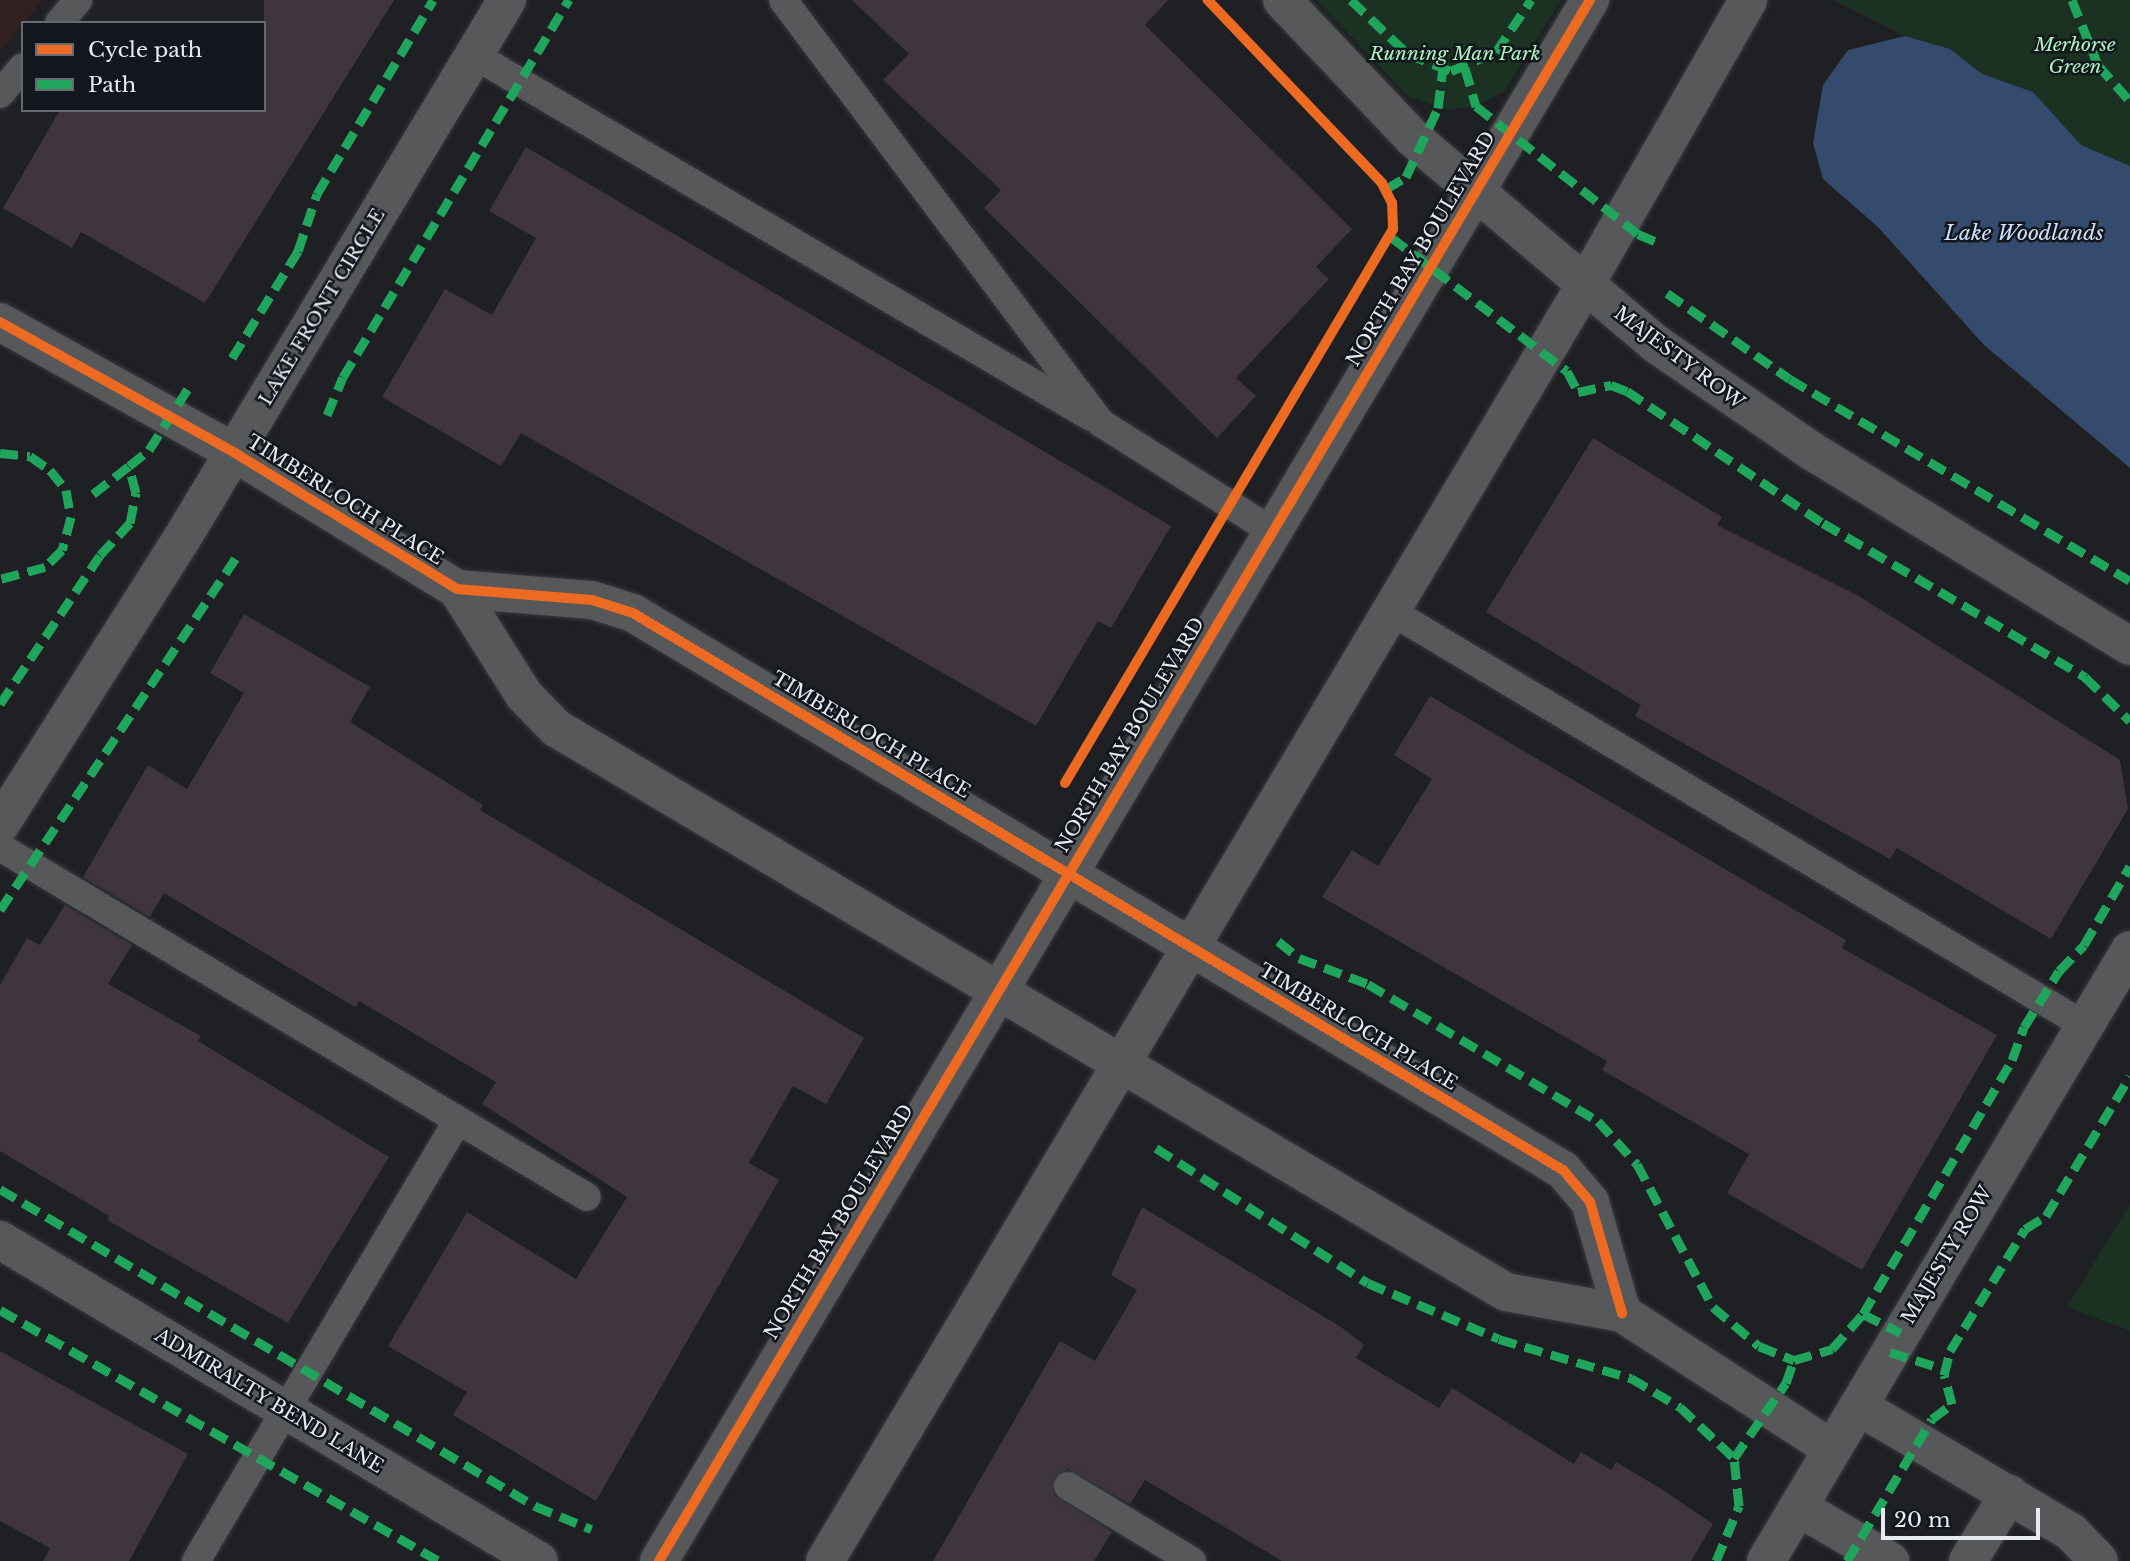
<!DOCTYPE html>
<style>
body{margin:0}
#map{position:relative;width:2130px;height:1561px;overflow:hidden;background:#1e2023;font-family:"Libre Baskerville",serif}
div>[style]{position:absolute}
.commercial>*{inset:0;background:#312021}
.green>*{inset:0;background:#1b3222}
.water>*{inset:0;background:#354b6e}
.building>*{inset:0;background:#3e363c}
.roads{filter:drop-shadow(0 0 2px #383b3d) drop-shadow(0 0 2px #383b3d)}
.lane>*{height:28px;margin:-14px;padding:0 14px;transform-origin:14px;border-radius:14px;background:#56585a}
.street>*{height:38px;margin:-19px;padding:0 19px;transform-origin:19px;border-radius:19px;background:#56585a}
.quiet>*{height:9px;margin-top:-4.5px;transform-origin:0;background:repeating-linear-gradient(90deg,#20a55d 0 18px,transparent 0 27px)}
.cycleway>*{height:10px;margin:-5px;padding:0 5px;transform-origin:5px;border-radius:5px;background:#ed6a23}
span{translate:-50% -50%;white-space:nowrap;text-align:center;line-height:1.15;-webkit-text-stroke:5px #12161d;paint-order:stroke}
.park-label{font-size:19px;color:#adf3bd;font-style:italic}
.street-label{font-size:19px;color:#e7ebef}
.water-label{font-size:21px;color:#cfdffa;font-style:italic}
.legend{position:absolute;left:21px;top:21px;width:245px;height:91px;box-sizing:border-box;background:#12161d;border:2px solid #676b71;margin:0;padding:9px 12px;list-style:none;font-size:21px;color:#e7ebef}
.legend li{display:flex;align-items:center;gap:14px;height:35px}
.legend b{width:35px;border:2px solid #676b71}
.scale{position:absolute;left:1881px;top:1508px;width:159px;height:32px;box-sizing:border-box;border:4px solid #e7ebef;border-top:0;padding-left:9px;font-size:21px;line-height:24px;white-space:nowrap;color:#e7ebef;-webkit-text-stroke:5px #12161d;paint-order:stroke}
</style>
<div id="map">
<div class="commercial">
<div style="clip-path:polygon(0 0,43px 0,0 52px)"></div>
</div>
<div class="green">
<div style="clip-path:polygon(1316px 0,1561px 0,1505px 91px,1476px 106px,1449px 110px,1409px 97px)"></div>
<div style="clip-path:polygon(1833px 0,2130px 0,2130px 166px,2081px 145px,2033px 92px,1982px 74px,1950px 49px,1905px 36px)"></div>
<div style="clip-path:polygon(2130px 1204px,2130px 1331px,2067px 1307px)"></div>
</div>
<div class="water">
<div style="clip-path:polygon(1905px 36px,1950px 49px,1982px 74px,2033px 92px,2081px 145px,2130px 166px,2130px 468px,1984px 345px,1878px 227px,1823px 179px,1813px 143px,1823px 85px,1848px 50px)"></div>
</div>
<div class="building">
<div style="clip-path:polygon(264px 0,394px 0,205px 303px,81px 232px,72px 248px,3px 208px,60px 110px,264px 110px)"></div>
<div style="clip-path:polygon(852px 0,1168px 0,1145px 25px,1352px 229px,1316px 267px,1329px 279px,1236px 378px,1256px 396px,1217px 438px,984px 208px,1001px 190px,883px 80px,909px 54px)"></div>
<div style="clip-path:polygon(526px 147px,1171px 526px,1111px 628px,1098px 621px,1036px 726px,521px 433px,501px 466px,382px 397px,445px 289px,492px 315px,536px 238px,489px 211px)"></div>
<div style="clip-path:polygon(1593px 438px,1722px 517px,1717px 525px,1857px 595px,2120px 760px,2128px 809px,2051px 939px,1897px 848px,1890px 859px,1635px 716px,1641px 705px,1486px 612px)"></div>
<div style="clip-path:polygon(244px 614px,370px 687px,350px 722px,483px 805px,480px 810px,864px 1038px,826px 1104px,793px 1086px,749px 1163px,779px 1180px,596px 1501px,453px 1415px,467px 1392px,388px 1346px,467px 1212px,576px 1279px,627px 1197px,482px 1104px,496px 1082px,359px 1001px,355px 1007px,164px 893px,150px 917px,83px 877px,148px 765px,187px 789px,244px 693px,210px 673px)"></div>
<div style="clip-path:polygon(1430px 696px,1846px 940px,1842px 948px,1997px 1035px,1862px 1270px,1727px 1193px,1749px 1154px,1602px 1070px,1607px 1061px,1322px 897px,1352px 850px,1378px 866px,1432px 779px,1394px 755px)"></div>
<div style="clip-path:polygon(65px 905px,132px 945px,108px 984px,201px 1036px,198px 1041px,389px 1157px,288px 1323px,107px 1220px,109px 1216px,0 1151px,0 985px,27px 938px,40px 945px)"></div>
<div style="clip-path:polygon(1142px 1207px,1341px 1327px,1364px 1345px,1356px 1358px,1439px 1408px,1452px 1388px,1574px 1464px,1581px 1452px,1611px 1470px,1616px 1462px,1663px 1490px,1713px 1524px,1691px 1561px,1282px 1561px,1145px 1480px,1130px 1504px,1068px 1469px,1054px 1478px,1054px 1495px,1112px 1532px,1094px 1561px,933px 1561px,1060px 1341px,1095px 1361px,1137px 1290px,1111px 1275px)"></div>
<div style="clip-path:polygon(0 1351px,188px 1454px,129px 1561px,43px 1561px,50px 1548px,0 1521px)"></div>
</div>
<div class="roads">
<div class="lane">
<div style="left:783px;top:0;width:529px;rotate:53.07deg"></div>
<div style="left:1101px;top:423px;width:202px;rotate:32.3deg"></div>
<div style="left:59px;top:23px;width:30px;rotate:-50deg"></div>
<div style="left:474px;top:55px;width:715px;rotate:30.4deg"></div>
<div style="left:0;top:94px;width:35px;rotate:-50deg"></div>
<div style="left:1387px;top:609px;width:812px;rotate:30.83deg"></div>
<div style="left:0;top:847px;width:683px;rotate:30.81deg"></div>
<div style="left:1068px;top:1486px;width:145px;rotate:31.2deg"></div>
<div style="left:196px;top:1561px;width:513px;rotate:-59.29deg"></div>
</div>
<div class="street">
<div style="left:1282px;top:0;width:190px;rotate:46.5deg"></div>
<div style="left:1413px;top:138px;width:319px;rotate:40.3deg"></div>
<div style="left:1656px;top:344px;width:187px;rotate:34.5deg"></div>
<div style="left:1810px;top:450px;width:375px;rotate:31.5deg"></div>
<div style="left:0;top:322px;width:269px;rotate:29.1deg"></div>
<div style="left:235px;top:453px;width:260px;rotate:31.5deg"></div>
<div style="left:457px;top:589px;width:135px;rotate:4.7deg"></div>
<div style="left:592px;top:600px;width:43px;rotate:17.6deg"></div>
<div style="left:633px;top:613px;width:1084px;rotate:30.92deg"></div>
<div style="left:1563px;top:1170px;width:42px;rotate:49.8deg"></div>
<div style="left:1590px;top:1202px;width:116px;rotate:73.9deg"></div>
<div style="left:457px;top:589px;width:125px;rotate:57.7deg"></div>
<div style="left:524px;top:695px;width:46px;rotate:45.9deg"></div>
<div style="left:556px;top:728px;width:1105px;rotate:30.7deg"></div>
<div style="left:1506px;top:1292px;width:118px;rotate:10.3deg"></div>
<div style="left:1622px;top:1313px;width:250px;rotate:32.9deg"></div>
<div style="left:0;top:825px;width:338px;rotate:-57.6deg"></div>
<div style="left:181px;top:540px;width:631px;rotate:-58.88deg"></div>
<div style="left:0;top:1240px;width:627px;rotate:30.78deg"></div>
<div style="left:1858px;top:1406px;width:247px;rotate:30.6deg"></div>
<div style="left:2071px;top:1532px;width:40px;rotate:46deg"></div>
<div style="left:1798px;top:1507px;width:107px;rotate:30.4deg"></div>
<div style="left:659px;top:1561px;width:1818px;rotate:-59.19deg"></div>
<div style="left:825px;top:1561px;width:1485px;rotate:-59.22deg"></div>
<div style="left:1585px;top:285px;width:328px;rotate:-60.2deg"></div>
<div style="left:1766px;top:1561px;width:711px;rotate:-59.22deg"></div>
<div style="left:1968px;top:1561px;width:79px;rotate:-58.5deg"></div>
</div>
</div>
<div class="quiet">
<div style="left:1351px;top:0;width:79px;rotate:43.5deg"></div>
<div style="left:1408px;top:54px;width:46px;rotate:21.6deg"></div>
<div style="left:1451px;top:71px;width:49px;rotate:-22.9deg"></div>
<div style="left:1496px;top:52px;width:63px;rotate:-56.1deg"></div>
<div style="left:2072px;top:0;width:70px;rotate:68.2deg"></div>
<div style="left:2098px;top:65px;width:48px;rotate:48.4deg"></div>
<div style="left:1465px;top:68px;width:40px;rotate:74deg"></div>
<div style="left:1476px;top:106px;width:206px;rotate:38.3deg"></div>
<div style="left:1638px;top:234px;width:21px;rotate:23deg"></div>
<div style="left:1386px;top:189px;width:23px;rotate:-31deg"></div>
<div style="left:1406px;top:177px;width:76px;rotate:-65.1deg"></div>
<div style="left:1438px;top:108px;width:38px;rotate:-83deg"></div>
<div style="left:1391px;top:237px;width:221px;rotate:37.3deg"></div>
<div style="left:1567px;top:371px;width:24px;rotate:62deg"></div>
<div style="left:1578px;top:392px;width:34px;rotate:-12deg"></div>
<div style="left:1611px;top:385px;width:17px;rotate:21deg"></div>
<div style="left:1627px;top:391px;width:236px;rotate:34deg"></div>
<div style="left:1823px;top:523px;width:304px;rotate:30.4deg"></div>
<div style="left:2085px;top:677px;width:63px;rotate:44.4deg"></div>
<div style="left:1667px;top:293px;width:150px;rotate:35deg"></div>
<div style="left:1790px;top:379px;width:395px;rotate:30.7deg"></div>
<div style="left:232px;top:358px;width:126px;rotate:-58.3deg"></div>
<div style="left:298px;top:251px;width:60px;rotate:-71.6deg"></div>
<div style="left:317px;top:194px;width:226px;rotate:-59.1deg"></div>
<div style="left:327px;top:415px;width:41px;rotate:-67.2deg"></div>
<div style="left:343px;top:377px;width:440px;rotate:-59.1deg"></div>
<div style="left:0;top:453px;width:30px;rotate:6deg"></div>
<div style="left:30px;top:456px;width:24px;rotate:35deg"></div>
<div style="left:50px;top:470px;width:26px;rotate:51deg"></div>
<div style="left:66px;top:490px;width:27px;rotate:80deg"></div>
<div style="left:71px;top:517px;width:34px;rotate:105deg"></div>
<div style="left:62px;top:550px;width:24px;rotate:135deg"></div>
<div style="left:45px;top:567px;width:47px;rotate:165.1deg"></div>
<div style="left:93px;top:494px;width:46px;rotate:-37.9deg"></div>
<div style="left:0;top:704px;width:179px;rotate:-56.1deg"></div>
<div style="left:100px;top:555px;width:44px;rotate:-46.8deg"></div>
<div style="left:130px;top:523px;width:31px;rotate:-79deg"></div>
<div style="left:136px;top:493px;width:28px;rotate:-105deg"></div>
<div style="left:129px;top:466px;width:26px;rotate:-39deg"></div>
<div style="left:149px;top:450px;width:75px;rotate:-57.6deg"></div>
<div style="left:0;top:910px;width:426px;rotate:-56.2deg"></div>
<div style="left:1278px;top:941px;width:27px;rotate:39deg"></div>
<div style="left:1299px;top:958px;width:74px;rotate:20.6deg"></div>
<div style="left:1368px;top:984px;width:268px;rotate:30.8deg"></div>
<div style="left:1598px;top:1121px;width:58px;rotate:47.8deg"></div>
<div style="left:1637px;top:1164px;width:162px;rotate:62deg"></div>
<div style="left:1713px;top:1307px;width:60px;rotate:40.3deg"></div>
<div style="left:1759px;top:1346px;width:38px;rotate:22deg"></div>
<div style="left:1156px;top:1148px;width:251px;rotate:32.5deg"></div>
<div style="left:1368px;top:1283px;width:142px;rotate:23.1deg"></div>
<div style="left:1499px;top:1339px;width:138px;rotate:16.5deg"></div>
<div style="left:1631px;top:1378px;width:57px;rotate:30.6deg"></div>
<div style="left:1680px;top:1407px;width:74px;rotate:43.4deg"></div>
<div style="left:0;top:1189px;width:622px;rotate:30.65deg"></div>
<div style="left:535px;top:1506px;width:61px;rotate:22.3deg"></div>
<div style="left:0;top:1310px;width:506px;rotate:29.76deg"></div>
<div style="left:1863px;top:1314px;width:42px;rotate:26.6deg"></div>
<div style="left:1890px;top:1352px;width:57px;rotate:17.5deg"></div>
<div style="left:1716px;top:1561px;width:60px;rotate:-67.3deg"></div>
<div style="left:1739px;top:1506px;width:48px;rotate:-95.9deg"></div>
<div style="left:1734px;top:1458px;width:91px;rotate:-55.3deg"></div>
<div style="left:1786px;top:1383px;width:24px;rotate:-71deg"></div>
<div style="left:1794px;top:1360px;width:40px;rotate:-16deg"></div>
<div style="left:1832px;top:1349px;width:47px;rotate:-48.5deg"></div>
<div style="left:1863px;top:1314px;width:294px;rotate:-59.6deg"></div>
<div style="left:2012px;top:1060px;width:35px;rotate:-70deg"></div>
<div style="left:2024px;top:1027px;width:66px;rotate:-58deg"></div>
<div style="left:2059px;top:971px;width:36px;rotate:-46deg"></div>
<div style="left:2084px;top:945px;width:91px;rotate:-59.8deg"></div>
<div style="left:1847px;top:1561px;width:165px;rotate:-59.1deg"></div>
<div style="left:1932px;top:1419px;width:25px;rotate:-37deg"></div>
<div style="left:1952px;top:1404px;width:30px;rotate:-105deg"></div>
<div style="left:1944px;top:1375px;width:25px;rotate:-76deg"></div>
<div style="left:1950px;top:1351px;width:143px;rotate:-58.4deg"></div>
<div style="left:2025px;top:1229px;width:25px;rotate:-32deg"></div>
<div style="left:2046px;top:1216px;width:163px;rotate:-59deg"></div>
</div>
<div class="cycleway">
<div style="left:0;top:322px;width:269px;rotate:29.1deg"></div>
<div style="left:235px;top:453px;width:260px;rotate:31.5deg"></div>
<div style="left:457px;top:589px;width:135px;rotate:4.7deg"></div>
<div style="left:592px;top:600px;width:43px;rotate:17.6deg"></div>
<div style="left:633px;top:613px;width:1084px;rotate:30.92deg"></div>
<div style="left:1563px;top:1170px;width:42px;rotate:49.8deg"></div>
<div style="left:1590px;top:1202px;width:116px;rotate:73.9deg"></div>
<div style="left:1065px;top:783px;width:644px;rotate:-59.37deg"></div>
<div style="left:1393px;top:229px;width:26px;rotate:-92deg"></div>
<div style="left:1392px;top:203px;width:22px;rotate:-117deg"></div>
<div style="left:1382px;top:183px;width:253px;rotate:-133.6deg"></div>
<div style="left:659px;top:1561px;width:1818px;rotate:-59.19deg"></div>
</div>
<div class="park-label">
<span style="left:2075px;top:56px">Merhorse<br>Green</span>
<span style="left:1455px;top:54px">Running Man Park</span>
</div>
<div class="street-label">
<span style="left:1421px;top:249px;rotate:-59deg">NORTH BAY BOULEVARD</span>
<span style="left:322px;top:307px;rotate:-59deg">LAKE FRONT CIRCLE</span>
<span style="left:1679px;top:358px;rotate:37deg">MAJESTY ROW</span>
<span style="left:345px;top:500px;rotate:32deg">TIMBERLOCH PLACE</span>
<span style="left:871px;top:735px;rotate:31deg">TIMBERLOCH PLACE</span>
<span style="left:1130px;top:735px;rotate:-59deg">NORTH BAY BOULEVARD</span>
<span style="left:1358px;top:1027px;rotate:31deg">TIMBERLOCH PLACE</span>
<span style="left:839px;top:1222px;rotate:-59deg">NORTH BAY BOULEVARD</span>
<span style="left:1947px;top:1255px;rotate:-59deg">MAJESTY ROW</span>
<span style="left:269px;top:1401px;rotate:31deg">ADMIRALTY BEND LANE</span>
</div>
<div class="water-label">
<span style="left:2024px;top:233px">Lake Woodlands</span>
</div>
<ul class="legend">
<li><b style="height:9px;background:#ed6a23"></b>Cycle path</li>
<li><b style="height:9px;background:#20a55d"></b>Path</li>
</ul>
<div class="scale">20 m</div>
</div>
